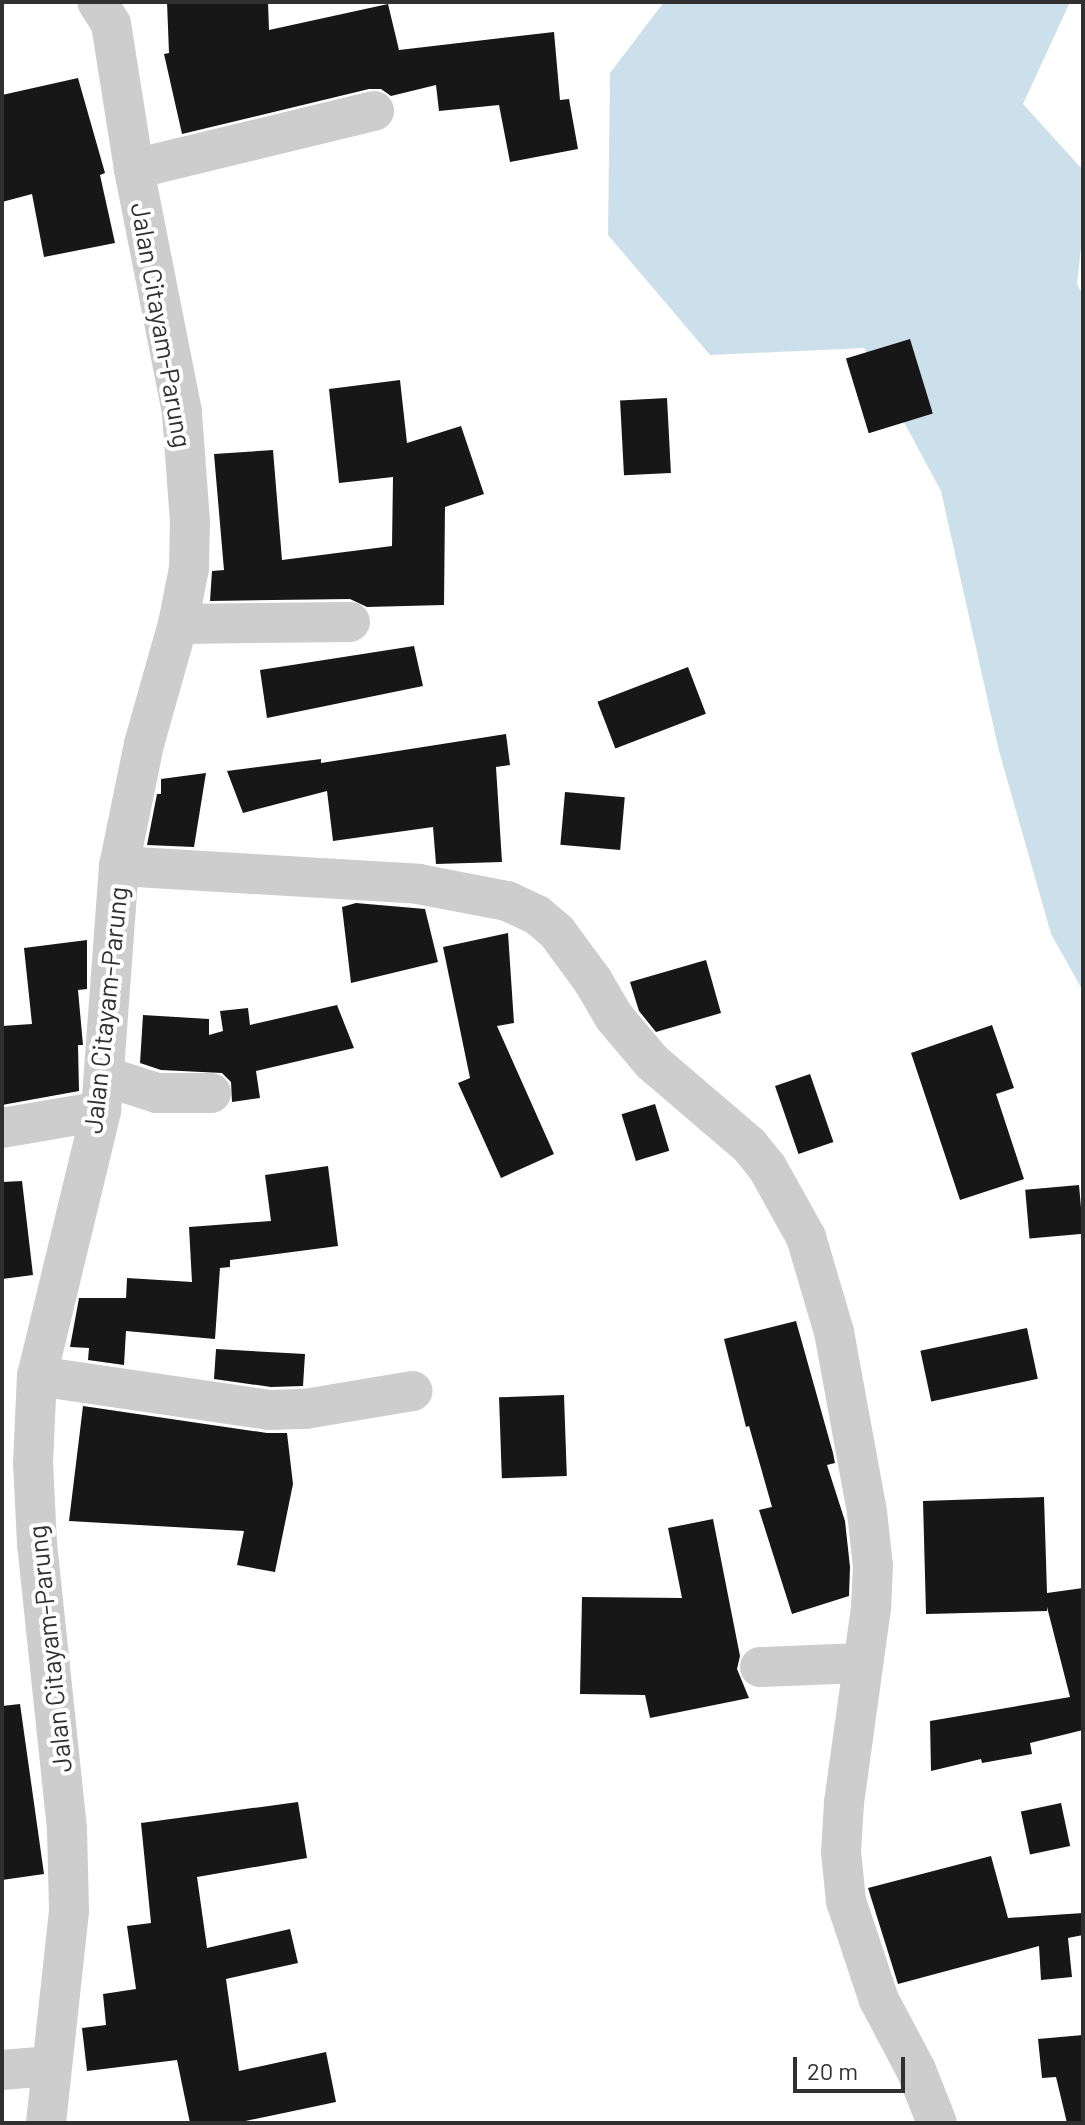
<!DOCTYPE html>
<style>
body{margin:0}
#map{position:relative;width:1085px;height:2125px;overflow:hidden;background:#fff;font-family:Barlow,sans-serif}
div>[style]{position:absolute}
.water>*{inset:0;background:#cce0ec}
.building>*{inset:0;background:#171717;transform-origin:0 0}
.minor>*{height:40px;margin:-20px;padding:0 20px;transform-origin:20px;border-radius:20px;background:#cdcdcd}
span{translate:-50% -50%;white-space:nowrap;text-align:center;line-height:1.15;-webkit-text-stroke:8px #fff;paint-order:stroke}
.street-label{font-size:26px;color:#303030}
.frame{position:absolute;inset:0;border:4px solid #303030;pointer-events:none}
.scale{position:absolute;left:793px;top:2057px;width:112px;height:36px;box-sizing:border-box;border:4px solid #303030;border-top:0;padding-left:10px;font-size:24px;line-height:28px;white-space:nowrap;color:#303030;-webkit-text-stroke:6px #fff;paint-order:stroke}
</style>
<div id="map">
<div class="water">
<div style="clip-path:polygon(664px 2px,1070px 2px,1023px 104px,1083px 170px,1083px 229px,1077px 284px,1083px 295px,1083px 991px,1051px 934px,999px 751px,941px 491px,864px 348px,710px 355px,608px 235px,610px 73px)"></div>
</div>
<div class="building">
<div style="clip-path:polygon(167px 2px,268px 2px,269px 30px,388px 4px,399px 50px,554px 32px,560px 100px,569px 99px,578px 149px,510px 162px,499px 105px,439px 111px,436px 85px,391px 96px,381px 89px,369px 89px,182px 134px,164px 54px,169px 53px)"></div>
<div style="clip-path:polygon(78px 78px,105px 173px,100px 175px,115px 243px,44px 257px,32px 194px,2px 202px,2px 95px)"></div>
<div style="left:910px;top:339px;width:78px;height:67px;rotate:73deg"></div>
<div style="clip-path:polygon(400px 380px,407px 443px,461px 426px,484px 494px,445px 507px,444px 605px,367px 607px,350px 599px,210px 601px,212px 571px,224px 570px,214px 454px,273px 450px,282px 560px,392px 546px,393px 477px,339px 483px,329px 389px)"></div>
<div style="left:667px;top:398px;width:75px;height:47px;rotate:87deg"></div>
<div style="clip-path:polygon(414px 646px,423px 686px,267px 718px,260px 670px)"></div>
<div style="left:688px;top:667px;width:50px;height:97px;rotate:69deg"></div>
<div style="clip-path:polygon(506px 734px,510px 765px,496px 767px,502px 862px,436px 864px,433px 827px,333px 841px,327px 791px,243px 813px,227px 771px,321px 759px,321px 763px)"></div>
<div style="clip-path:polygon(206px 773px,194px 847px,147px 845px,157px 794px,161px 794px,161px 779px)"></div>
<div style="left:565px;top:792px;width:60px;height:53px;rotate:5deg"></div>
<div style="clip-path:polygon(356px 903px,425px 909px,438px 962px,351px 983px,342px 907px)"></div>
<div style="clip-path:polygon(508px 933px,514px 1023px,497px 1026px,554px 1154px,501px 1178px,458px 1083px,470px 1078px,443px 947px)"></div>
<div style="clip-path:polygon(87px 940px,87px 989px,78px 990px,83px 1045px,78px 1045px,79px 1091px,2px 1105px,2px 1026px,32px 1024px,24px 948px)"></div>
<div style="clip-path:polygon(706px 960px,721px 1013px,656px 1032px,639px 1011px,630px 982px)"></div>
<div style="clip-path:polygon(337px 1005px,354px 1048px,256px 1071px,260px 1098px,232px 1102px,231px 1082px,222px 1073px,161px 1070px,140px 1063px,143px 1015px,209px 1019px,209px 1035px,223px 1031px,220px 1011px,248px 1008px,250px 1025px)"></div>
<div style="clip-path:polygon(992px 1025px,1014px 1088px,996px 1094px,1024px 1179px,960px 1200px,911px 1053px)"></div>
<div style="left:810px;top:1074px;width:72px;height:37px;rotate:71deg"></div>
<div style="left:655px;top:1104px;width:49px;height:35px;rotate:73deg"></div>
<div style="clip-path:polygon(328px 1166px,338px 1246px,230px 1260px,230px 1267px,220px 1268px,215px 1339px,126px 1331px,124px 1365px,88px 1360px,89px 1348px,70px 1347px,79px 1298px,126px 1298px,127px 1278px,192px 1282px,189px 1227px,271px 1221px,265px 1175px)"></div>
<div style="clip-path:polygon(22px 1181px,33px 1275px,2px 1279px,2px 1182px)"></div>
<div style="left:1079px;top:1185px;width:49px;height:54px;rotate:85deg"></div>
<div style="clip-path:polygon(796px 1321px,833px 1453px,835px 1463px,827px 1465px,845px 1521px,850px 1567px,849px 1596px,792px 1614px,759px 1510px,772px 1507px,749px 1426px,746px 1427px,724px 1339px)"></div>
<div style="left:1027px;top:1328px;width:52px;height:109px;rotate:78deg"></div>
<div style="clip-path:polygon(216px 1349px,305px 1354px,303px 1386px,271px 1387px,214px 1379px)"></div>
<div style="left:564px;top:1395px;width:81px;height:65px;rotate:88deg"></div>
<div style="clip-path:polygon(83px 1406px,267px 1433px,287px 1433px,293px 1484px,275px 1572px,237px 1565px,244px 1531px,69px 1521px)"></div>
<div style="clip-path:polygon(1044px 1497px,1047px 1593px,1083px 1588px,1083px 1730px,1030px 1743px,1032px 1754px,982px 1763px,981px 1759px,931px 1771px,930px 1721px,1070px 1697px,1047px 1607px,1047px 1611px,926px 1614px,923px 1501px)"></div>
<div style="clip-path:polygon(713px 1519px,740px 1656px,737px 1669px,749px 1698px,650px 1718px,645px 1695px,580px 1694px,582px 1597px,682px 1598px,668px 1528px)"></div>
<div style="clip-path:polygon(20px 1704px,44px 1874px,2px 1880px,2px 1706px)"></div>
<div style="clip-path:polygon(298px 1802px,307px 1858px,197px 1877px,207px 1948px,290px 1929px,298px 1963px,226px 1979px,239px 2071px,326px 2052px,336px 2102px,236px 2123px,190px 2123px,177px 2060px,87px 2071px,82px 2028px,106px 2025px,103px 1994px,136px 1989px,127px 1926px,151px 1923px,141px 1823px)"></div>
<div style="left:1061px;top:1803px;width:44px;height:41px;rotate:78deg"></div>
<div style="clip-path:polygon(991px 1856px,1008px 1918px,1083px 1913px,1083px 1935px,1068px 1938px,1072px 1977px,1041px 1980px,1039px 1946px,898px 1984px,868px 1888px)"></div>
<div style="clip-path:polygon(1083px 2035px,1083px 2123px,1067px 2123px,1056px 2077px,1042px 2078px,1038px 2039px)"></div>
</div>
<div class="minor">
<div style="left:134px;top:169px;width:247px;rotate:-13.6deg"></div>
<div style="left:178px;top:624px;width:172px;rotate:-0.7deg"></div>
<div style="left:119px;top:866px;width:300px;rotate:3.4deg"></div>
<div style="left:418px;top:884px;width:91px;rotate:10.8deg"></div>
<div style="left:507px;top:901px;width:33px;rotate:25deg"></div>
<div style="left:537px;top:915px;width:26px;rotate:40deg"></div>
<div style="left:557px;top:932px;width:61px;rotate:53.7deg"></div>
<div style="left:593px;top:981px;width:42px;rotate:59.7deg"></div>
<div style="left:614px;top:1017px;width:59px;rotate:49.8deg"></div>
<div style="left:652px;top:1062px;width:128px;rotate:40.6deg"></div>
<div style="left:749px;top:1145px;width:28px;rotate:51deg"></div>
<div style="left:767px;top:1167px;width:80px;rotate:60.9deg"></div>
<div style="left:806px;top:1237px;width:99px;rotate:73.6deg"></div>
<div style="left:834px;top:1332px;width:183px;rotate:79.6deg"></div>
<div style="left:867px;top:1512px;width:54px;rotate:83.7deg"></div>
<div style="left:873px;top:1566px;width:42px;rotate:92.7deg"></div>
<div style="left:871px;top:1608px;width:197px;rotate:97.9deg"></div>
<div style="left:844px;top:1803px;width:49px;rotate:93.5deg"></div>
<div style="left:841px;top:1852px;width:49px;rotate:84.2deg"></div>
<div style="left:846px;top:1901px;width:104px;rotate:71.6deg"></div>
<div style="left:879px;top:2000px;width:79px;rotate:62.1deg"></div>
<div style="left:916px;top:2070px;width:57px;rotate:68.4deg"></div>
<div style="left:104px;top:1076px;width:56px;rotate:17.8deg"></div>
<div style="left:157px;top:1093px;width:54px"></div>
<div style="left:2px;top:1128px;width:100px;rotate:-9.7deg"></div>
<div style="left:37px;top:1376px;width:235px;rotate:8.3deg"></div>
<div style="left:270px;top:1410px;width:35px;rotate:-2deg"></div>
<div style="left:305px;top:1409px;width:109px;rotate:-9.5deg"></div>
<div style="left:760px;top:1667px;width:101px;rotate:-2.3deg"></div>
<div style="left:2px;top:2070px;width:49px;rotate:-4.7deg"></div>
<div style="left:46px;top:2123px;width:214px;rotate:-83.8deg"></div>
<div style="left:69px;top:1910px;width:81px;rotate:-91.4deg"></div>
<div style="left:67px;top:1829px;width:287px;rotate:-96deg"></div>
<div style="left:37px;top:1544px;width:81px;rotate:-92.8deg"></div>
<div style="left:33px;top:1463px;width:87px;rotate:-87.4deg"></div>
<div style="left:37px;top:1376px;width:273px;rotate:-76.4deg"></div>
<div style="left:101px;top:1111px;width:246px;rotate:-85.8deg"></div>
<div style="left:119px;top:866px;width:125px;rotate:-78.4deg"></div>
<div style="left:144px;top:744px;width:125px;rotate:-74.2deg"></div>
<div style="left:178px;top:624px;width:57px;rotate:-78.9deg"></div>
<div style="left:189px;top:568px;width:46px;rotate:-88.8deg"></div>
<div style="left:190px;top:522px;width:110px;rotate:-94.2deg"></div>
<div style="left:182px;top:412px;width:248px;rotate:-101.2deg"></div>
<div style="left:134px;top:169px;width:147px;rotate:-99deg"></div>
<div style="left:111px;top:24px;width:26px;rotate:-122deg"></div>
</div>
<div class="street-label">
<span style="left:162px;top:325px;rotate:80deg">Jalan Citayam-Parung</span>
<span style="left:105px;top:1010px;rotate:-84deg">Jalan Citayam-Parung</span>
<span style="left:49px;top:1649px;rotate:-96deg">Jalan Citayam-Parung</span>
</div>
<div class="frame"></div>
<div class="scale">20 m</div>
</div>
